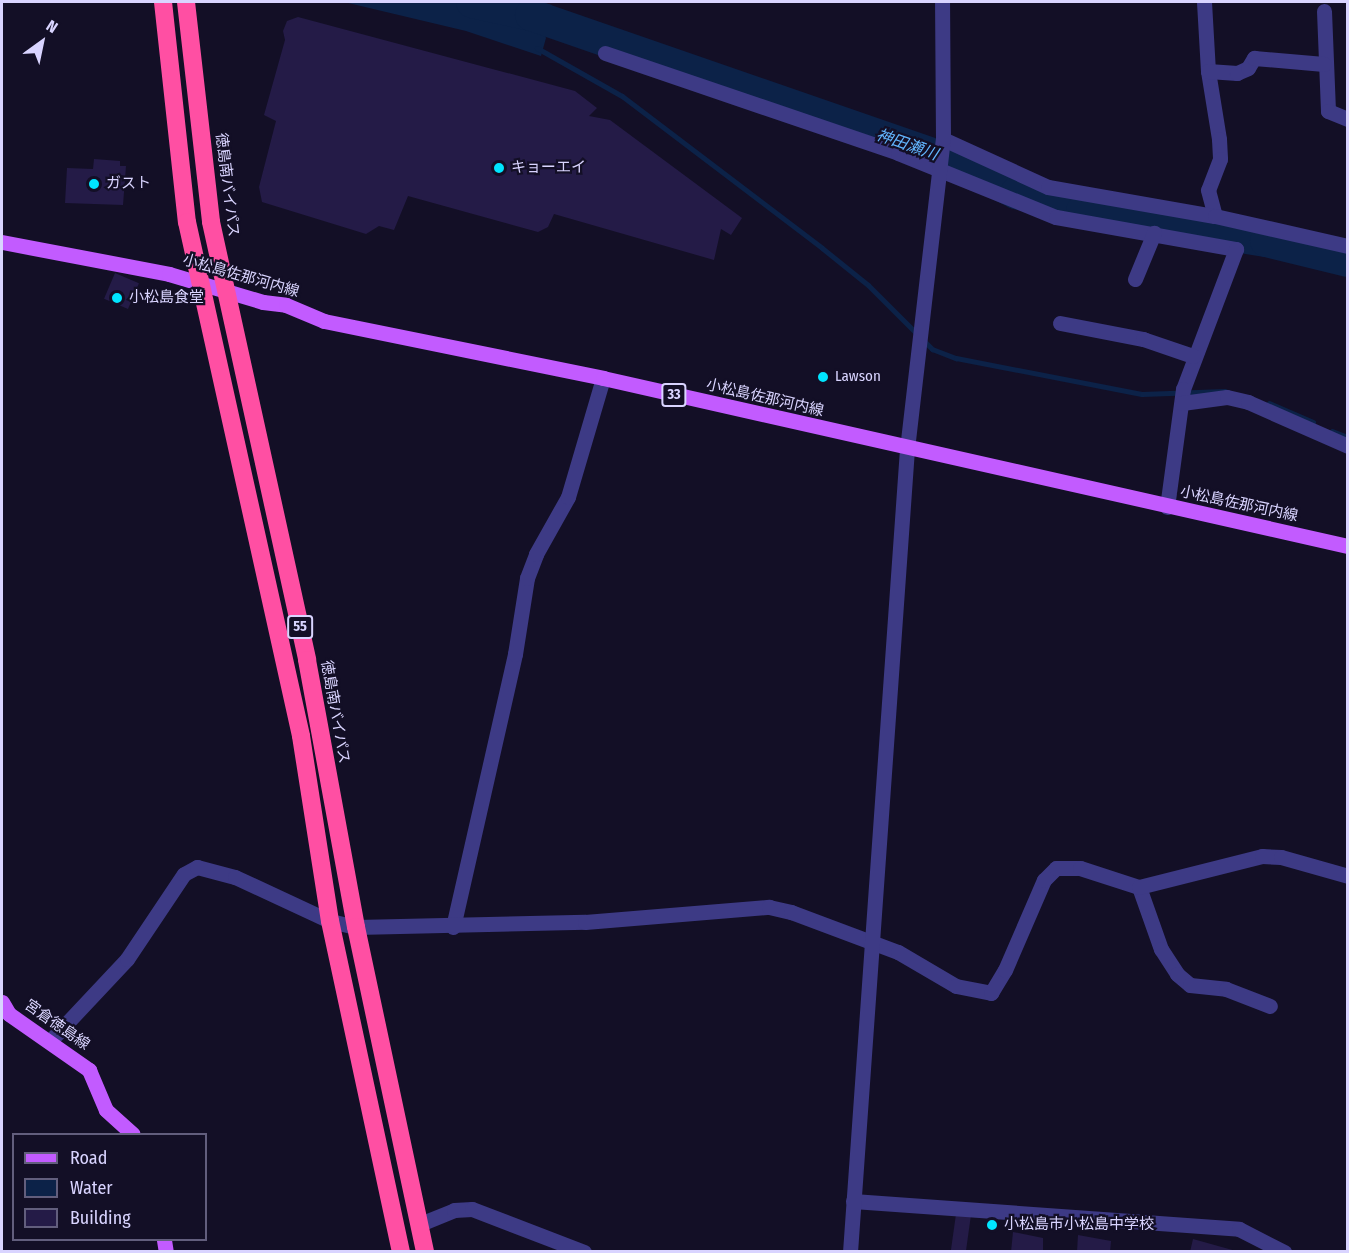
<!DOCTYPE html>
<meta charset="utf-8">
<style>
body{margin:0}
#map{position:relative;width:1349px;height:1253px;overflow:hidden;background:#130f26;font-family:"Fira Sans Condensed","Noto Sans JP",sans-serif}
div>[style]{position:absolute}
.water>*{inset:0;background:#0c2248}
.stream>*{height:5px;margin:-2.5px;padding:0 2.5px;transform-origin:2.5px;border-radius:2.5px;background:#0c2248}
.river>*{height:32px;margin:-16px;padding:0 16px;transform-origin:16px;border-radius:16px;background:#0c2248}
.building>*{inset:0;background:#241b47;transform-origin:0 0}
.minor>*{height:15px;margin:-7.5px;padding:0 7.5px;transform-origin:7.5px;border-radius:7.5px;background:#3d3a85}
.major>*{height:15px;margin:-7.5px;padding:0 7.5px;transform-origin:7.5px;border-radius:7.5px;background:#c25bff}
.highway>*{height:18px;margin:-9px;padding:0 9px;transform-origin:9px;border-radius:9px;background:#ff4fa3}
.dots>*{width:16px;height:16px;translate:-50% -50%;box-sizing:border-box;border:3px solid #130f26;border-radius:50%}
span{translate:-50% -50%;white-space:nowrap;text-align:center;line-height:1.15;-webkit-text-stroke:4.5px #130f26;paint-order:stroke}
.shield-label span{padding:2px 4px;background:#130f26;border:2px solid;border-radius:4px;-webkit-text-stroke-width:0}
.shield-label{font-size:14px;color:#d9d4ff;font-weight:700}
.poi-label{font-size:15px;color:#d9d4ff}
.left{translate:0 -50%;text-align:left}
.street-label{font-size:15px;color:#d9d4ff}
.water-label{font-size:16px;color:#62b6ff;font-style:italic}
.frame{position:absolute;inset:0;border:3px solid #d9d4ff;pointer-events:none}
.legend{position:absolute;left:12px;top:1133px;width:195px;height:108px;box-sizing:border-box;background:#130f26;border:2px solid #625e7d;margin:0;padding:8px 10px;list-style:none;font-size:18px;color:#d9d4ff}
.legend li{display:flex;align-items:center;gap:12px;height:30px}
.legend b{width:30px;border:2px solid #625e7d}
.north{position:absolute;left:12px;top:12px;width:60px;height:60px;-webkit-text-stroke:4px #130f26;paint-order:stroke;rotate:33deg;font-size:16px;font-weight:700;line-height:24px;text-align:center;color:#d9d4ff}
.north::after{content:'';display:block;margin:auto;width:21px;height:27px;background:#d9d4ff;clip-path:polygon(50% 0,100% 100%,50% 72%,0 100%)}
</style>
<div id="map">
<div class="water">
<div style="clip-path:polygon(344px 2px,541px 2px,552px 5px,542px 28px,546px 38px,541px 56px,466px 31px)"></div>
</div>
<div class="stream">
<div style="left:537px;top:48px;width:98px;rotate:29.5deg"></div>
<div style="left:622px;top:96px;width:251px;rotate:37.2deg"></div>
<div style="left:822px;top:248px;width:59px;rotate:38.8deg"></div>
<div style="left:868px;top:285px;width:91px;rotate:45deg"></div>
<div style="left:932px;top:349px;width:26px;rotate:21deg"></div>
<div style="left:956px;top:358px;width:189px;rotate:11deg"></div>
<div style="left:1142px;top:394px;width:83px;rotate:-2.1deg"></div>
<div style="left:1269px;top:403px;width:48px;rotate:23.4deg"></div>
<div style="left:1332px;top:431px;width:17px;rotate:21deg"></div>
</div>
<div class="river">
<div style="left:472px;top:2px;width:60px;rotate:12.4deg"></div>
<div style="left:531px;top:15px;width:446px;rotate:19.1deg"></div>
<div style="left:952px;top:161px;width:72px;rotate:26.6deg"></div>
<div style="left:1016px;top:193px;width:68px;rotate:15.3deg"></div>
<div style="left:1082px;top:211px;width:186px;rotate:9.3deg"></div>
<div style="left:1266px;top:241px;width:84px;rotate:13.7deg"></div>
</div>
<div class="building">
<div style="clip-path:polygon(298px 17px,575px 91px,597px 108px,589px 116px,610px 120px,742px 218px,731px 235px,721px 229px,714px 260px,554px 214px,548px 227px,538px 232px,408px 196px,394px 230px,379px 226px,366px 234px,262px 202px,259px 187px,276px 121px,264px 115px,285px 40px,283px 31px,287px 21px)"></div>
<div style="clip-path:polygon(94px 159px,120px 161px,120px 166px,126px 166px,123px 205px,65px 203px,67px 168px,93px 169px)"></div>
<div style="left:115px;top:273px;width:26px;height:28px;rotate:23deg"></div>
<div style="left:956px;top:1214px;width:15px;height:38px;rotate:8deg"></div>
<div style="clip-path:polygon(1013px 1232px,1043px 1238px,1043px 1252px,1011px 1252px)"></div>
<div style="clip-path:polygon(1078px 1235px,1111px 1241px,1110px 1252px,1077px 1252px)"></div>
<div style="clip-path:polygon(1193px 1239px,1236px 1251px,1236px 1252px,1190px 1252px)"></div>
</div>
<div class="minor">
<div style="left:1204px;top:2px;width:69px;rotate:86.7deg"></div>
<div style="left:1208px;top:71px;width:69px;rotate:80.8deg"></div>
<div style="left:1219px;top:139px;width:20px;rotate:87deg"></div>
<div style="left:1220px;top:159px;width:33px;rotate:111deg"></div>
<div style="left:1208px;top:190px;width:27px;rotate:75deg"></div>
<div style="left:1324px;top:11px;width:100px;rotate:87.7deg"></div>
<div style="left:1328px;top:111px;width:22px;rotate:22deg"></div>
<div style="left:605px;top:53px;width:310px;rotate:18.8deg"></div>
<div style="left:898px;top:153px;width:170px;rotate:22.1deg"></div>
<div style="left:1056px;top:217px;width:183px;rotate:10.1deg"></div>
<div style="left:1236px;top:249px;width:150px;rotate:110.7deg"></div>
<div style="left:1183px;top:389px;width:119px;rotate:97.7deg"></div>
<div style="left:1208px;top:71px;width:29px;rotate:4deg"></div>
<div style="left:1237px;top:73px;width:12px;rotate:-24deg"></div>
<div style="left:1248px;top:68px;width:12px;rotate:-59deg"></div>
<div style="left:1254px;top:58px;width:70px;rotate:4.9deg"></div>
<div style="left:943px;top:139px;width:115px;rotate:24.6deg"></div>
<div style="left:1048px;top:187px;width:169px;rotate:9.9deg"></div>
<div style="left:1215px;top:216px;width:136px;rotate:12.7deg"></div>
<div style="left:1135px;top:279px;width:50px;rotate:-67.6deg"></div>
<div style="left:1060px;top:323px;width:85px;rotate:10.9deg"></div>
<div style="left:1143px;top:339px;width:53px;rotate:18.8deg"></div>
<div style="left:1182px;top:403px;width:45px;rotate:-7.6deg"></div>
<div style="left:1227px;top:397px;width:22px;rotate:13deg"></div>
<div style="left:1248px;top:402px;width:109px;rotate:23.7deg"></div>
<div style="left:1139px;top:887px;width:66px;rotate:70.5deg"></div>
<div style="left:1161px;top:949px;width:30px;rotate:57deg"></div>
<div style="left:1177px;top:974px;width:17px;rotate:40deg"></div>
<div style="left:1190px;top:985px;width:36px;rotate:6deg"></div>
<div style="left:1226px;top:989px;width:47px;rotate:21.1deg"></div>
<div style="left:453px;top:927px;width:280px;rotate:-77.2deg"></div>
<div style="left:515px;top:654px;width:77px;rotate:-81deg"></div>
<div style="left:527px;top:578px;width:26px;rotate:-69deg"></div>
<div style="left:536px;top:554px;width:65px;rotate:-60.7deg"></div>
<div style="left:568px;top:497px;width:124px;rotate:-73.6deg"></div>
<div style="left:50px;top:1041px;width:112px;rotate:-46.8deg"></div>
<div style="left:127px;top:959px;width:102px;rotate:-56.2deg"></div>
<div style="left:184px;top:874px;width:15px;rotate:-28deg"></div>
<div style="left:197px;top:867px;width:39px;rotate:15deg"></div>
<div style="left:235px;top:877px;width:105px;rotate:24.9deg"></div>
<div style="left:330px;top:921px;width:27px;rotate:13deg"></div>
<div style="left:356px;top:927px;width:229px;rotate:-1.3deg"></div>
<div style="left:585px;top:922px;width:185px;rotate:-4.7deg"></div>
<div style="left:769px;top:907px;width:23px;rotate:13deg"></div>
<div style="left:791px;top:912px;width:114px;rotate:20.5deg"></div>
<div style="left:898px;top:952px;width:67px;rotate:30.4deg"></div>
<div style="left:956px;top:986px;width:36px;rotate:11deg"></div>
<div style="left:991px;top:993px;width:27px;rotate:-59deg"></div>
<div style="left:1005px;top:970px;width:98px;rotate:-66.6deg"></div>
<div style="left:1044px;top:880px;width:17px;rotate:-45deg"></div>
<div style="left:1056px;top:868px;width:24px"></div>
<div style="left:1080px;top:868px;width:62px;rotate:17.9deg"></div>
<div style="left:1139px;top:887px;width:127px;rotate:-14.1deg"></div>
<div style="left:1262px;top:856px;width:19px;rotate:3deg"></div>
<div style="left:1281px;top:857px;width:70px;rotate:15.8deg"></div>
<div style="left:853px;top:1201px;width:387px;rotate:4.1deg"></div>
<div style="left:1239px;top:1229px;width:51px;rotate:27.1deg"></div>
<div style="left:420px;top:1224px;width:37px;rotate:-22deg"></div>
<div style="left:454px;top:1210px;width:18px;rotate:-3deg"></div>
<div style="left:472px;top:1209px;width:120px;rotate:21deg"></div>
<div style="left:850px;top:1252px;width:805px;rotate:-85.94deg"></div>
<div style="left:907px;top:449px;width:312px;rotate:-83.4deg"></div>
<div style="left:943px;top:139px;width:137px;rotate:-90.4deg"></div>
</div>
<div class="major">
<div style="left:2px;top:242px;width:170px;rotate:10.8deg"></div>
<div style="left:169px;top:274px;width:98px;rotate:16.6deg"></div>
<div style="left:263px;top:302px;width:23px;rotate:7deg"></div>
<div style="left:286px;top:305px;width:41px;rotate:22.8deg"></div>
<div style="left:324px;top:321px;width:285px;rotate:11.5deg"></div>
<div style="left:603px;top:378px;width:764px;rotate:12.71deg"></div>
<div style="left:2px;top:1002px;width:14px;rotate:60deg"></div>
<div style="left:9px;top:1014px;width:98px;rotate:35deg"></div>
<div style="left:89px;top:1070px;width:43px;rotate:67deg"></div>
<div style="left:106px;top:1110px;width:36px;rotate:42deg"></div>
<div style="left:164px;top:1240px;width:12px;rotate:81deg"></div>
</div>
<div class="highway">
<div style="left:163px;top:2px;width:221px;rotate:83.8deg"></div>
<div style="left:187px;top:222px;width:526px;rotate:77.49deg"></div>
<div style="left:301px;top:736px;width:187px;rotate:81.1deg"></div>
<div style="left:330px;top:921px;width:339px;rotate:77.9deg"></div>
<div style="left:186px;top:2px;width:221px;rotate:83.5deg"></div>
<div style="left:211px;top:222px;width:448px;rotate:77.6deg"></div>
<div style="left:307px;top:660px;width:271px;rotate:79.6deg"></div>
<div style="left:356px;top:927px;width:332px;rotate:78deg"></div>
</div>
<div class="dots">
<div style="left:499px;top:168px;background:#00e5ff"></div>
<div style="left:94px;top:184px;background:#00e5ff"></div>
<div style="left:117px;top:298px;background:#00e5ff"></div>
<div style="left:823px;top:377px;background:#00e5ff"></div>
<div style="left:992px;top:1225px;background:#00e5ff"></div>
</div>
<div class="shield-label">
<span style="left:674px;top:395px">33</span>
<span style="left:300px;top:627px">55</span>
</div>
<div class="poi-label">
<span class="left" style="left:511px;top:168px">キョーエイ</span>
<span class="left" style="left:106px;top:184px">ガスト</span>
<span class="left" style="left:129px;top:298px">小松島食堂</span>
<span class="left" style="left:835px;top:377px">Lawson</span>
<span class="left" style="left:1004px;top:1225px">小松島市小松島中学校</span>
</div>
<div class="street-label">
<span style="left:227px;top:185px;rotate:83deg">徳島南バイパス</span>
<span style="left:241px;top:276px;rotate:16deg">小松島佐那河内線</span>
<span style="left:765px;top:398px;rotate:13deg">小松島佐那河内線</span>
<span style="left:1239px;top:504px;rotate:12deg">小松島佐那河内線</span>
<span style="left:335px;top:712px;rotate:80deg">徳島南バイパス</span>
<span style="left:57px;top:1025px;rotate:35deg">宮倉徳島線</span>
</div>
<div class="water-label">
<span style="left:907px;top:145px;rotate:19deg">神田瀬川</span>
</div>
<div class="frame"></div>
<ul class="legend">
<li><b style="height:8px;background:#c25bff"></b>Road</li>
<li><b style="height:16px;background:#0c2248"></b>Water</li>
<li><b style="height:16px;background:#241b47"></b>Building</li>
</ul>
<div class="north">N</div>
</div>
